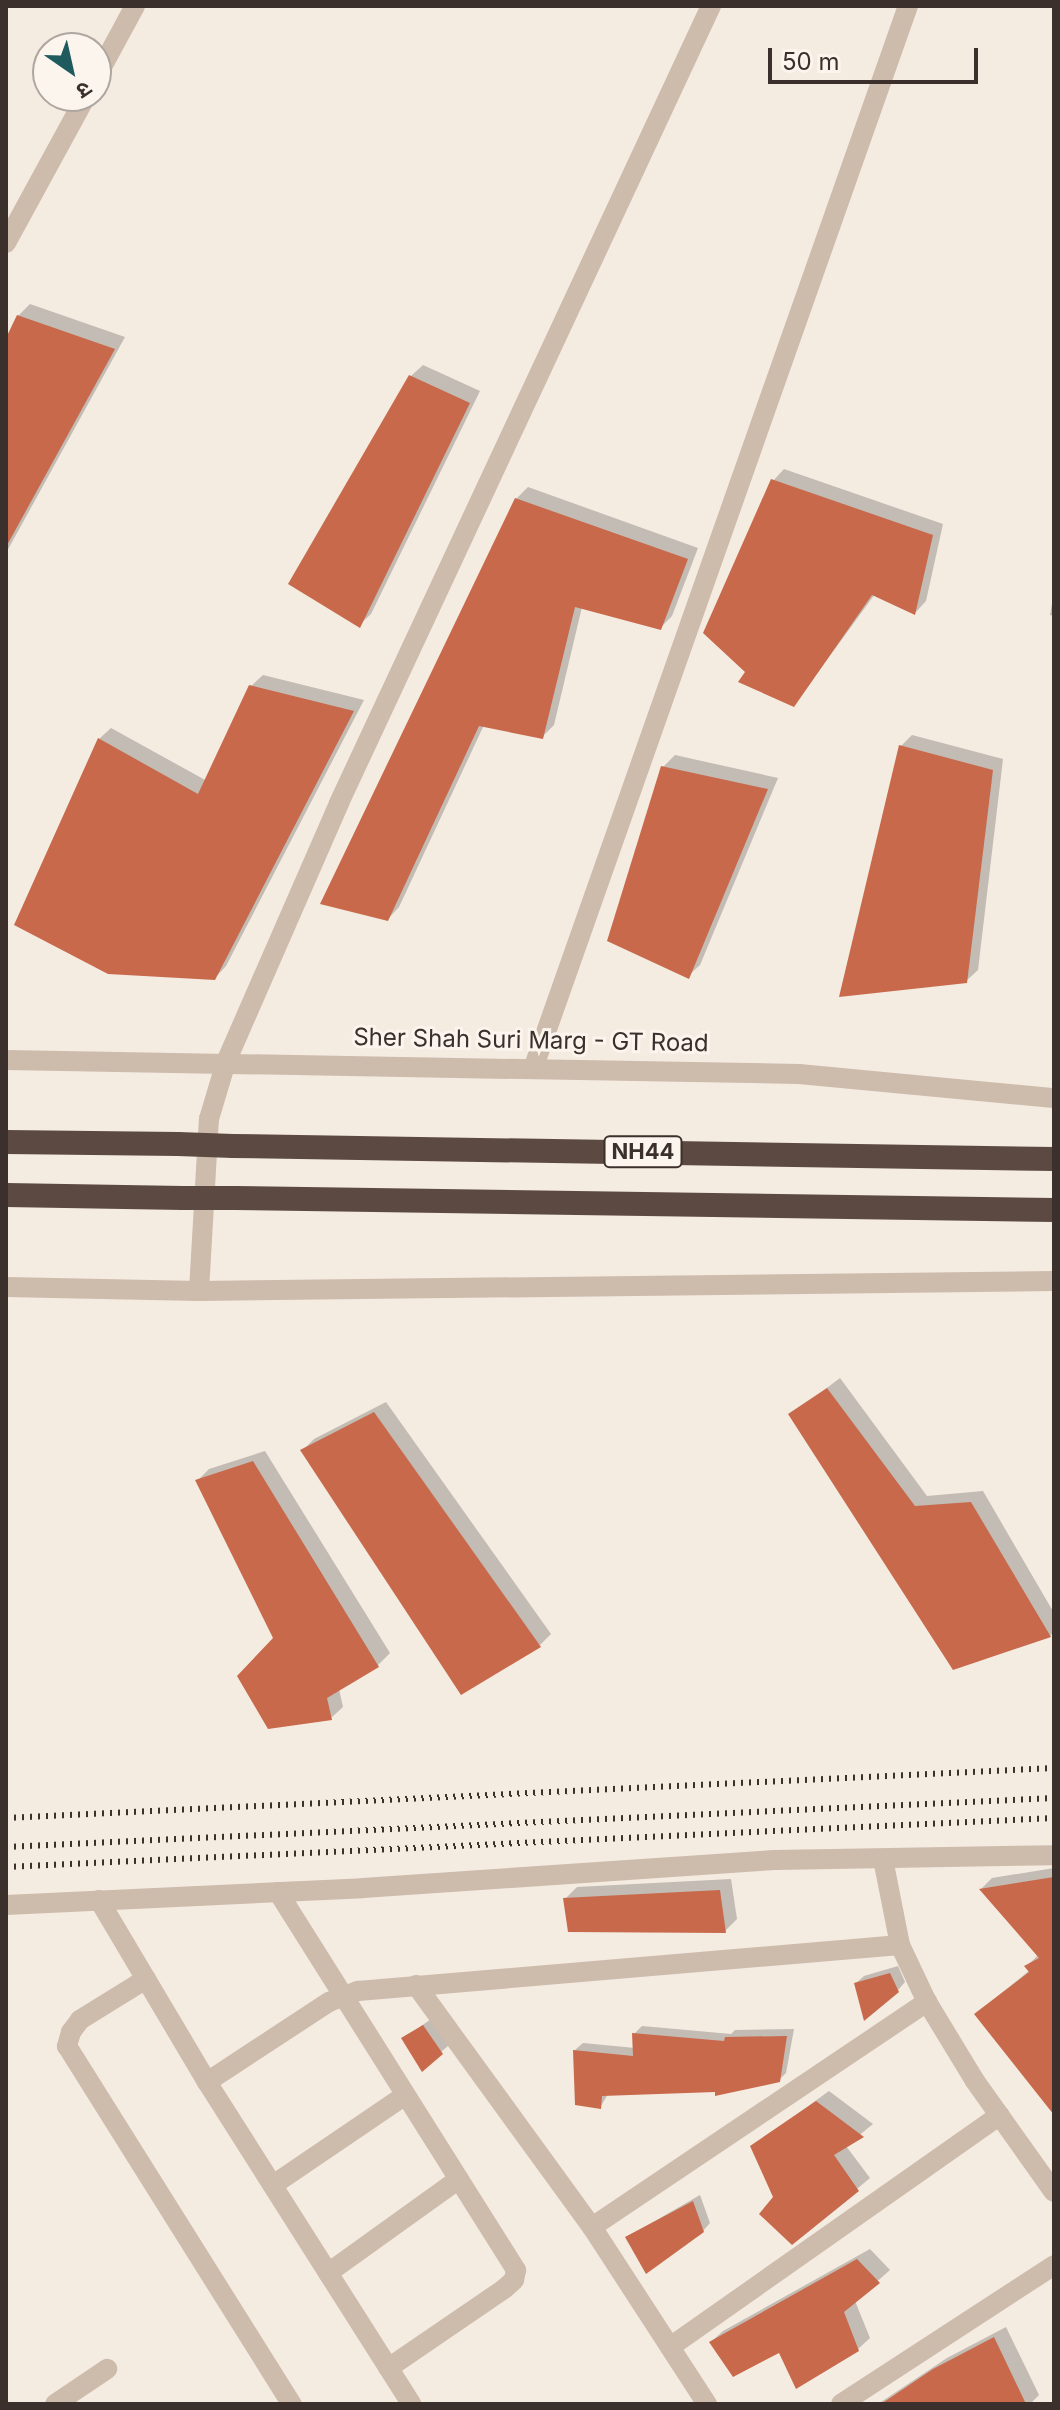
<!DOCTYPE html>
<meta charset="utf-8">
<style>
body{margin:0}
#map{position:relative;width:1060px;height:2410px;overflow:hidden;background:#f4ebe1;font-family:Inter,"Noto Sans Devanagari",sans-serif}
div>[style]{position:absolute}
.shadow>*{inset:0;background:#0003}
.building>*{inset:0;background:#c8694b}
.minor>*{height:20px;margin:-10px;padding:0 10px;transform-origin:10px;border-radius:10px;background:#cdbbac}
.highway>*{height:24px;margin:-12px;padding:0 12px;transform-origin:12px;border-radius:12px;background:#5c4a42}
.rail>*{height:6px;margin-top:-3px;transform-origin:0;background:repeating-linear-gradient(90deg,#3b302b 0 2px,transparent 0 8px)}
.highway-bridge>*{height:24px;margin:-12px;padding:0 12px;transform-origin:12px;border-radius:12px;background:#5c4a42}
span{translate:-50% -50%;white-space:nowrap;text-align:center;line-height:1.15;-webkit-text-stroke:6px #fbf5ee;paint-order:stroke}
.shield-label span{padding:2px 6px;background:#fbf5ee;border:2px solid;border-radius:6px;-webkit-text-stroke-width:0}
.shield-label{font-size:22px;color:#3b302b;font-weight:700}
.street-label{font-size:24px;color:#3b302b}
.frame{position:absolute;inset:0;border:8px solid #3b302b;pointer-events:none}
.north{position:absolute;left:32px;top:32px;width:80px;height:80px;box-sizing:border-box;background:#fbf5ee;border:2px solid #aea6a0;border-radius:50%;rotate:146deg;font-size:22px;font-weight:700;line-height:32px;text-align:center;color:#3b302b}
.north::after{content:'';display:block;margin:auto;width:28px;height:36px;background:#1f5a5e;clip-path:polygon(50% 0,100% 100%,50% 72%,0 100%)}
.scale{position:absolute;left:768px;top:48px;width:210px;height:36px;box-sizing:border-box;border:4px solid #3b302b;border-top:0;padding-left:10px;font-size:24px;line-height:28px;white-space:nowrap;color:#3b302b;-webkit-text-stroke:6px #fbf5ee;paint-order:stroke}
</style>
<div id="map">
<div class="shadow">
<div style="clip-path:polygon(30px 304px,125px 337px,6px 553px,6px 342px,18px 316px)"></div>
<div style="clip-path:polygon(423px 365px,480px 391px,371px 614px,359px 625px,411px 376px)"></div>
<div style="clip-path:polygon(784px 469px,943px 524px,926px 601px,915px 613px,875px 594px,794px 705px,748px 672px,773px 481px)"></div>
<div style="clip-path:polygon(528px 487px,698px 548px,672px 616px,660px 628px,582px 607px,554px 725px,542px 737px,484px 725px,399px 907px,388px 919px,516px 499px)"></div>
<div style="clip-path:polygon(1054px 593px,1054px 616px,1050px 615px)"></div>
<div style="clip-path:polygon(263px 675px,364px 700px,226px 966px,215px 978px,99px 739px,111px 728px,207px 781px,251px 686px)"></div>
<div style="clip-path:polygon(912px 735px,1003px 759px,978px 970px,966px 981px,901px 746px)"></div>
<div style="clip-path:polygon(675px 755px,778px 778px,700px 965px,688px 976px,663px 767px)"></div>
<div style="clip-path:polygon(840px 1378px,927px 1496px,983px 1491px,1054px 1613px,1054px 1631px,1050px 1636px,791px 1415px)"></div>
<div style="clip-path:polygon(386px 1402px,551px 1634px,540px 1645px,303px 1450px,314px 1439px)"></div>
<div style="clip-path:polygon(265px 1451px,390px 1653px,378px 1665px,339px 1689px,343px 1707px,331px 1718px,198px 1480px,209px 1469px)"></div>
<div style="clip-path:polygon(1054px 1868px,1054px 2112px,976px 2014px,1030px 1970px,1027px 1966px,1038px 1955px,981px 1889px,992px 1878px)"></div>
<div style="clip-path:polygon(731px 1879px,737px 1919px,725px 1931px,565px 1899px,577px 1887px)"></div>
<div style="clip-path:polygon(898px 1966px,905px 1982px,898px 1990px,856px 1983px,864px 1976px)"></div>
<div style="clip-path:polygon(431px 2019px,449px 2045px,441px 2052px,403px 2039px)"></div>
<div style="clip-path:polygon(642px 2026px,731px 2034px,735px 2030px,794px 2029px,786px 2073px,779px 2080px,718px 2090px,608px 2094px,601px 2106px,575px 2050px,583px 2043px,635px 2048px,634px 2034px)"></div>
<div style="clip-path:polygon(829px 2091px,873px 2124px,846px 2146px,870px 2178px,792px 2243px,753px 2146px)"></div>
<div style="clip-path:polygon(700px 2195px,710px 2223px,703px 2231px,627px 2237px)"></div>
<div style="clip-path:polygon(870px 2249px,890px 2270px,855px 2301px,870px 2338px,858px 2349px,780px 2350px,711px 2342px,723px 2331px)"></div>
<div style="clip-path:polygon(1006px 2327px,1039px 2395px,1030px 2404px,878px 2404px,947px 2358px)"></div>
</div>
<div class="building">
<div style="clip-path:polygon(17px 315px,115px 349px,6px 547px,6px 338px)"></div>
<div style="clip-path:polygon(409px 375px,470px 403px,360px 628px,288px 584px)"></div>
<div style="clip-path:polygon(771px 479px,933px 535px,915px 615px,872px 595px,794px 707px,738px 682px,745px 672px,703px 633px)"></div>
<div style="clip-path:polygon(515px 498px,688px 559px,661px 630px,575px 607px,543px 739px,479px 726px,388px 921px,320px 904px)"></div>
<div style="clip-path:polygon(249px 685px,354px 711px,215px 980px,108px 974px,14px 925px,98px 738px,198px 794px)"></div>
<div style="clip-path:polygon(899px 745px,993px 770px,967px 983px,839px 997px)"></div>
<div style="clip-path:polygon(661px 766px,768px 789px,689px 979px,607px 941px)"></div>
<div style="clip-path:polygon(827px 1388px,915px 1506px,971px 1502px,1051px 1637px,953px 1670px,788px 1414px)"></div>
<div style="clip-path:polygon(374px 1412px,541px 1647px,461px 1695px,300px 1450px)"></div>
<div style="clip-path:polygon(253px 1461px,379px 1667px,327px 1698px,332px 1720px,268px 1729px,237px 1676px,273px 1638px,195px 1480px)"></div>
<div style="clip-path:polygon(1054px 1877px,1054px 2115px,974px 2014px,1029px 1972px,1024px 1966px,1039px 1958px,979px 1889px)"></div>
<div style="clip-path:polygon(720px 1890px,726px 1933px,568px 1932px,563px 1898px)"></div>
<div style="clip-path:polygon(890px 1973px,899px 1992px,864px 2021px,854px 1983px)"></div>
<div style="clip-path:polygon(423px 2025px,443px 2054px,422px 2072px,401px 2038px)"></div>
<div style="clip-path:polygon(632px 2033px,724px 2041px,725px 2037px,787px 2036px,780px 2082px,715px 2096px,715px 2092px,602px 2096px,601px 2109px,575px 2105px,573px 2050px,633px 2056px)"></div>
<div style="clip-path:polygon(816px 2101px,864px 2137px,834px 2155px,859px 2191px,792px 2245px,759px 2214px,773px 2197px,750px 2146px)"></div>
<div style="clip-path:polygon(693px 2201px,704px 2232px,646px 2274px,625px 2237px)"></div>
<div style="clip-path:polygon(857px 2259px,880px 2283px,844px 2312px,859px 2351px,796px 2389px,779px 2353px,733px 2377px,709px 2342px)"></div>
<div style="clip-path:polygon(994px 2337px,1026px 2404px,881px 2404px,933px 2369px)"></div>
</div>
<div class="minor">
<div style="left:96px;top:78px;width:82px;rotate:-61.6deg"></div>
<div style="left:6px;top:243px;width:167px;rotate:-61.4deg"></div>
<div style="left:6px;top:1060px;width:793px;rotate:1.01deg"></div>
<div style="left:799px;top:1074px;width:256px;rotate:5.4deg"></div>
<div style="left:533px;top:1069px;width:1127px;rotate:-70.57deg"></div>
<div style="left:6px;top:1287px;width:193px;rotate:1.2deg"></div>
<div style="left:199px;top:1291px;width:855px;rotate:-0.67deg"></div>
<div style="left:199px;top:1291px;width:172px;rotate:-86.7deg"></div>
<div style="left:209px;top:1119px;width:59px;rotate:-73.4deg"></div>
<div style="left:226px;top:1062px;width:283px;rotate:-66.4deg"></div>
<div style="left:339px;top:803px;width:880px;rotate:-64.98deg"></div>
<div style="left:883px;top:1859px;width:88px;rotate:78.8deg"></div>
<div style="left:900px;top:1945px;width:63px;rotate:64.7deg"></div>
<div style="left:927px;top:2002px;width:92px;rotate:58.7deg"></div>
<div style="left:975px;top:2081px;width:136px;rotate:54.6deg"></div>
<div style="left:278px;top:1892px;width:447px;rotate:57.8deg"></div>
<div style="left:516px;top:2270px;width:10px;rotate:101deg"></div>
<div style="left:514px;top:2280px;width:13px;rotate:138deg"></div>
<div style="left:504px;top:2289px;width:140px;rotate:145.7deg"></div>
<div style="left:99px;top:1900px;width:212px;rotate:59.3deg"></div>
<div style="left:207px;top:2082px;width:381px;rotate:57.6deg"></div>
<div style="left:6px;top:1905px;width:357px;rotate:-2.7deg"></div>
<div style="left:363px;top:1888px;width:413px;rotate:-3.9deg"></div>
<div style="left:775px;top:1860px;width:279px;rotate:-1deg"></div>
<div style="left:146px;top:1979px;width:78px;rotate:148.2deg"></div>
<div style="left:80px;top:2020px;width:15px;rotate:127deg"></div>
<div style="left:71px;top:2032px;width:15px;rotate:106deg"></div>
<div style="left:67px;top:2046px;width:423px;rotate:57.9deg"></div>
<div style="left:416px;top:1985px;width:299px;rotate:54deg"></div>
<div style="left:592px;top:2227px;width:211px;rotate:57deg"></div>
<div style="left:207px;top:2082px;width:146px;rotate:-33.3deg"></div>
<div style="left:329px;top:2002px;width:31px;rotate:-21deg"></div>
<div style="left:358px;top:1991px;width:544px;rotate:-4.85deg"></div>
<div style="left:273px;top:2185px;width:158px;rotate:-34.2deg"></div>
<div style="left:592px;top:2227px;width:404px;rotate:-33.9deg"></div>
<div style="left:328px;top:2273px;width:161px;rotate:-35.7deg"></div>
<div style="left:670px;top:2347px;width:403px;rotate:-35.1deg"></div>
<div style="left:55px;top:2404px;width:63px;rotate:-33.9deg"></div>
<div style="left:841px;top:2404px;width:254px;rotate:-33.1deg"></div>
</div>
<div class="highway">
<div style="left:6px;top:1142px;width:172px;rotate:0.7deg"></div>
<div style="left:233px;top:1146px;width:821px;rotate:0.91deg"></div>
<div style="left:6px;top:1195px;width:177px;rotate:1deg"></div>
<div style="left:235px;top:1198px;width:819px;rotate:0.84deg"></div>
</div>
<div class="rail">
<div style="left:6px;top:1818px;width:1049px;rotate:-2.73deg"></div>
<div style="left:6px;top:1847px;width:1049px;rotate:-2.68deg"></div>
<div style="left:6px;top:1867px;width:1049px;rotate:-2.68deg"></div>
</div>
<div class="highway-bridge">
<div style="left:178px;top:1144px;width:55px;rotate:2.1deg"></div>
<div style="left:183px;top:1198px;width:52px"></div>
</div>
<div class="shield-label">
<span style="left:643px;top:1152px">NH44</span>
</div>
<div class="street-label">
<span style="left:531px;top:1040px;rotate:1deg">Sher Shah Suri Marg - GT Road</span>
</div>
<div class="frame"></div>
<div class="north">उ</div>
<div class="scale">50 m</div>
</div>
